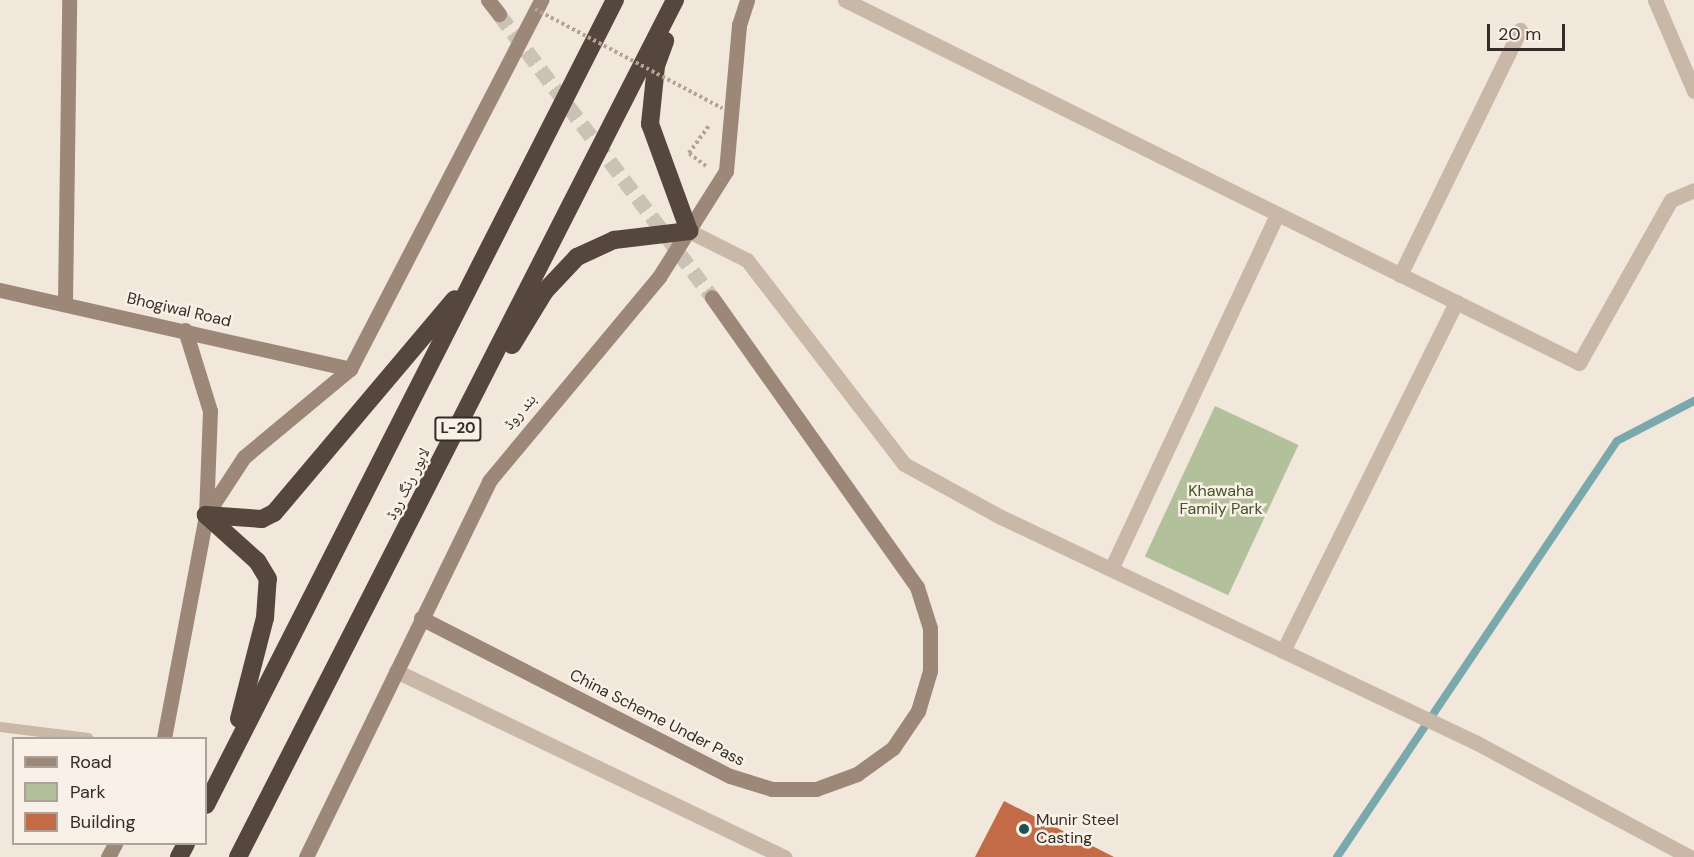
<!DOCTYPE html>
<meta charset="utf-8">
<style>
body{margin:0}
#map{position:relative;width:1694px;height:857px;overflow:hidden;background:#f1e7da;font-family:"DM Sans","Noto Naskh Arabic",sans-serif}
div>[style]{position:absolute}
.green>*{inset:0;background:#b2c09b;transform-origin:0 0}
.stream>*{height:8px;margin:-4px;padding:0 4px;transform-origin:4px;border-radius:4px;background:#7aa9ad}
.building>*{inset:0;background:#c36a46}
.secondary-tunnel>*{height:15px;margin-top:-7.5px;transform-origin:0;background:repeating-linear-gradient(90deg,#cbc2b6 0 15px,transparent 0 23px)}
.path>*{height:4px;margin-top:-2px;transform-origin:0;background:repeating-linear-gradient(90deg,#b5a291 0 3px,transparent 0 6px)}
.service>*{height:10px;margin:-5px;padding:0 5px;transform-origin:5px;border-radius:5px;background:#c9b8a7}
.minor>*{height:15px;margin:-7.5px;padding:0 7.5px;transform-origin:7.5px;border-radius:7.5px;background:#c9b8a7}
.tertiary>*{height:15px;margin:-7.5px;padding:0 7.5px;transform-origin:7.5px;border-radius:7.5px;background:#c9b8a7}
.secondary>*{height:15px;margin:-7.5px;padding:0 7.5px;transform-origin:7.5px;border-radius:7.5px;background:#9c8778}
.motorway>*{height:18px;margin:-9px;padding:0 9px;transform-origin:9px;border-radius:9px;background:#56473e}
.path-bridge>*{height:4px;margin-top:-2px;transform-origin:0;background:repeating-linear-gradient(90deg,#b5a291 0 3px,transparent 0 6px)}
.dots>*{width:16px;height:16px;translate:-50% -50%;box-sizing:border-box;border:3px solid #f9f1e7;border-radius:50%}
span{translate:-50% -50%;white-space:nowrap;text-align:center;line-height:1.15;-webkit-text-stroke:5px #f9f1e7;paint-order:stroke}
.shield-label span{padding:2px 4px;background:#f9f1e7;border:2px solid;border-radius:4px;-webkit-text-stroke-width:0}
.shield-label{font-size:15px;color:#352c27;font-weight:700}
.street-label{font-size:16px;color:#352c27}
.park-label{font-size:16px;color:#43532b}
.poi-label{font-size:16px;color:#352c27}
.left{translate:0 -50%;text-align:left}
.legend{position:absolute;left:12px;top:737px;width:195px;height:108px;box-sizing:border-box;background:#f9f1e7;border:2px solid #aba29a;margin:0;padding:8px 10px;list-style:none;font-size:18px;color:#352c27}
.legend li{display:flex;align-items:center;gap:12px;height:30px}
.legend b{width:30px;border:2px solid #aba29a}
.scale{position:absolute;left:1487px;top:24px;width:78px;height:27px;box-sizing:border-box;border:3px solid #352c27;border-top:0;padding-left:8px;font-size:18px;line-height:21px;white-space:nowrap;color:#352c27;-webkit-text-stroke:4px #f9f1e7;paint-order:stroke}
</style>
<div id="map">
<div class="green">
<div style="left:1215px;top:406px;width:92px;height:166px;rotate:25deg"></div>
</div>
<div class="stream">
<div style="left:1337px;top:857px;width:501px;rotate:-56.06deg"></div>
<div style="left:1617px;top:441px;width:87px;rotate:-27.5deg"></div>
</div>
<div class="building">
<div style="clip-path:polygon(1004px 801px,1114px 857px,975px 857px)"></div>
</div>
<div class="secondary-tunnel">
<div style="left:499px;top:14px;width:354px;rotate:53deg"></div>
</div>
<div class="path">
<div style="left:706px;top:166px;width:21px;rotate:-143deg"></div>
<div style="left:689px;top:153px;width:34px;rotate:-54deg"></div>
</div>
<div class="service">
<div style="left:0;top:727px;width:89px;rotate:7.1deg"></div>
</div>
<div class="minor">
<div style="left:845px;top:0;width:819px;rotate:26.31deg"></div>
<div style="left:1579px;top:363px;width:187px;rotate:-60.6deg"></div>
<div style="left:1671px;top:200px;width:25px;rotate:-23deg"></div>
<div style="left:1655px;top:0;width:99px;rotate:66.8deg"></div>
<div style="left:1400px;top:275px;width:273px;rotate:-63.9deg"></div>
<div style="left:1111px;top:569px;width:392px;rotate:-64.9deg"></div>
<div style="left:1283px;top:651px;width:390px;rotate:-63.6deg"></div>
<div style="left:396px;top:671px;width:431px;rotate:25.6deg"></div>
</div>
<div class="tertiary">
<div style="left:689px;top:231px;width:65px;rotate:26.6deg"></div>
<div style="left:747px;top:260px;width:257px;rotate:52.4deg"></div>
<div style="left:904px;top:464px;width:111px;rotate:28.7deg"></div>
<div style="left:1001px;top:517px;width:527px;rotate:25.4deg"></div>
<div style="left:1477px;top:743px;width:242px;rotate:28.2deg"></div>
</div>
<div class="secondary">
<div style="left:488px;top:0;width:18px;rotate:52deg"></div>
<div style="left:0;top:290px;width:359px;rotate:12.7deg"></div>
<div style="left:65px;top:302px;width:302px;rotate:-89.2deg"></div>
<div style="left:185px;top:330px;width:85px;rotate:72.8deg"></div>
<div style="left:210px;top:411px;width:104px;rotate:92.2deg"></div>
<div style="left:421px;top:618px;width:347px;rotate:27.1deg"></div>
<div style="left:730px;top:776px;width:44px;rotate:17.2deg"></div>
<div style="left:772px;top:789px;width:44px"></div>
<div style="left:816px;top:789px;width:44px;rotate:-20.1deg"></div>
<div style="left:857px;top:774px;width:44px;rotate:-35.8deg"></div>
<div style="left:893px;top:748px;width:45px;rotate:-56deg"></div>
<div style="left:918px;top:711px;width:42px;rotate:-73.3deg"></div>
<div style="left:930px;top:671px;width:43px;rotate:-90deg"></div>
<div style="left:930px;top:628px;width:43px;rotate:-107.6deg"></div>
<div style="left:917px;top:587px;width:355px;rotate:-125.3deg"></div>
<div style="left:164px;top:738px;width:227px;rotate:-79.3deg"></div>
<div style="left:206px;top:515px;width:69px;rotate:-56.8deg"></div>
<div style="left:244px;top:457px;width:138px;rotate:-39.7deg"></div>
<div style="left:350px;top:369px;width:416px;rotate:-62.6deg"></div>
<div style="left:108px;top:857px;width:15px;rotate:-62deg"></div>
<div style="left:306px;top:857px;width:418px;rotate:-64deg"></div>
<div style="left:489px;top:481px;width:266px;rotate:-50.2deg"></div>
<div style="left:659px;top:277px;width:125px;rotate:-57.7deg"></div>
<div style="left:726px;top:171px;width:147px;rotate:-84.9deg"></div>
<div style="left:739px;top:25px;width:26px;rotate:-72deg"></div>
</div>
<div class="motorway">
<div style="left:512px;top:345px;width:63px;rotate:-58.6deg"></div>
<div style="left:545px;top:291px;width:47px;rotate:-46.7deg"></div>
<div style="left:577px;top:257px;width:41px;rotate:-24.7deg"></div>
<div style="left:614px;top:240px;width:76px;rotate:-6.8deg"></div>
<div style="left:689px;top:231px;width:114px;rotate:-110deg"></div>
<div style="left:650px;top:124px;width:58px;rotate:-84.1deg"></div>
<div style="left:656px;top:66px;width:27px;rotate:-70deg"></div>
<div style="left:239px;top:719px;width:104px;rotate:-75.6deg"></div>
<div style="left:265px;top:618px;width:39px;rotate:-86deg"></div>
<div style="left:268px;top:579px;width:21px;rotate:-121deg"></div>
<div style="left:257px;top:561px;width:69px;rotate:-138deg"></div>
<div style="left:206px;top:515px;width:56px;rotate:4.1deg"></div>
<div style="left:262px;top:519px;width:13px;rotate:-27deg"></div>
<div style="left:274px;top:513px;width:280px;rotate:-49.8deg"></div>
<div style="left:206px;top:805px;width:903px;rotate:-63.07deg"></div>
<div style="left:179px;top:857px;width:15px;rotate:-62deg"></div>
<div style="left:238px;top:857px;width:962px;rotate:-62.98deg"></div>
</div>
<div class="path-bridge">
<div style="left:535px;top:9px;width:212px;rotate:27.9deg"></div>
</div>
<div class="dots">
<div style="left:1024px;top:829px;background:#1e5056"></div>
</div>
<div class="shield-label">
<span style="left:458px;top:429px">L-20</span>
</div>
<div class="street-label">
<span style="left:179px;top:310px;rotate:13deg">Bhogiwal Road</span>
<span style="left:520px;top:412px;rotate:-50deg">بند روڈ</span>
<span style="left:408px;top:484px;rotate:-63deg">لاہور رنگ روڈ</span>
<span style="left:657px;top:718px;rotate:27deg">China Scheme Under Pass</span>
</div>
<div class="park-label">
<span style="left:1221px;top:500px">Khawaha<br>Family Park</span>
</div>
<div class="poi-label">
<span class="left" style="left:1036px;top:829px">Munir Steel<br>Casting</span>
</div>
<ul class="legend">
<li><b style="height:8px;background:#9c8778"></b>Road</li>
<li><b style="height:16px;background:#b2c09b"></b>Park</li>
<li><b style="height:16px;background:#c36a46"></b>Building</li>
</ul>
<div class="scale">20 m</div>
</div>
